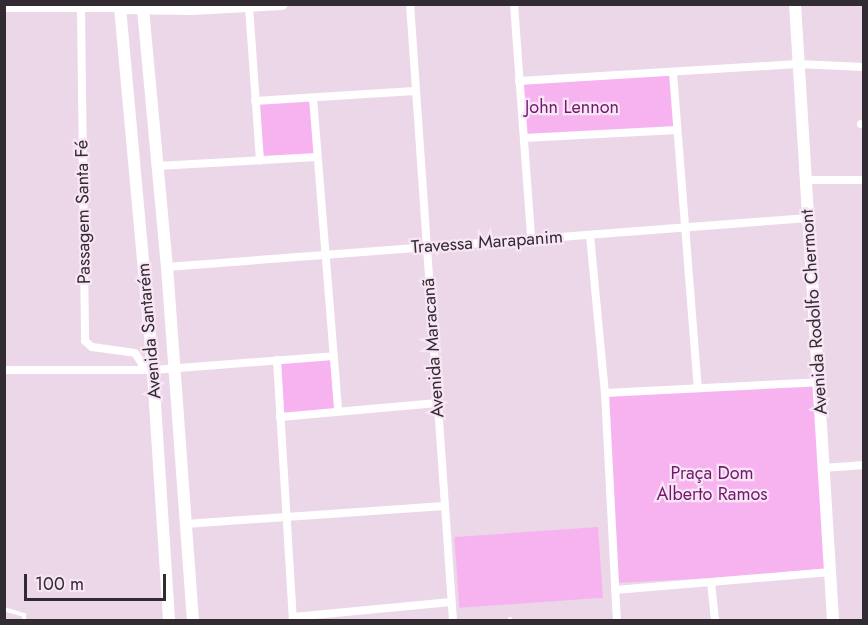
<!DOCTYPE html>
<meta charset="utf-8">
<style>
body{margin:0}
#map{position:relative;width:868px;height:625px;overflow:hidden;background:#ebd7e8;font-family:Jost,sans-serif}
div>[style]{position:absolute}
.green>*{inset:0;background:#f7b3ef;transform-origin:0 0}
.lane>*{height:4px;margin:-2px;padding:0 2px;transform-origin:2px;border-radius:2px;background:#fff}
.street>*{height:8px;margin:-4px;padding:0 4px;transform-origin:4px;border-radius:4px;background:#fff}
.secondary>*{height:12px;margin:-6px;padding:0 6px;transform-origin:6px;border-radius:6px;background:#fff}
span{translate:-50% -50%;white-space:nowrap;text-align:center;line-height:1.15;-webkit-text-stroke:4.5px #f8e5f5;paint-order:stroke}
.park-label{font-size:18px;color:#72196c}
.street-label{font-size:18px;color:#322b31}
.frame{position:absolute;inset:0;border:6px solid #322b31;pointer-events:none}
.scale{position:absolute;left:24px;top:574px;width:142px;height:27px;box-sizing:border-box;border:3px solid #322b31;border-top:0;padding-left:8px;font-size:18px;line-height:21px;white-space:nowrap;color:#322b31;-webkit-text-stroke:4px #f8e5f5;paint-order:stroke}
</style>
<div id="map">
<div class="green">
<div style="left:673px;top:73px;width:57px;height:154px;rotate:86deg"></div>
<div style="left:313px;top:98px;width:59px;height:58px;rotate:86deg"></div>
<div style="left:333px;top:356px;width:55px;height:56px;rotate:85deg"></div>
<div style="left:819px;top:382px;width:190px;height:214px;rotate:87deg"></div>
<div style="left:598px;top:527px;width:71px;height:144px;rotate:86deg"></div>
</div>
<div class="lane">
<div style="left:4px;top:609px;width:21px;rotate:17deg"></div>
<div style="left:24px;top:615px;width:5px;rotate:90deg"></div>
<div style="left:510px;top:619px;width:1px;rotate:90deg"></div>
</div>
<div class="street">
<div style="left:410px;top:4px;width:617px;rotate:86.01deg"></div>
<div style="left:514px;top:4px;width:235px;rotate:85.8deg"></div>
<div style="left:249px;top:7px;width:154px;rotate:85.9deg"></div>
<div style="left:4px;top:8px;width:116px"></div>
<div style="left:81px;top:8px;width:333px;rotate:89.3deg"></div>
<div style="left:85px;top:341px;width:9px;rotate:41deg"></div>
<div style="left:92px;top:347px;width:43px;rotate:7.9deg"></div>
<div style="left:135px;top:353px;width:20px;rotate:57deg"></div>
<div style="left:673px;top:73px;width:316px;rotate:85.5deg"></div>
<div style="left:519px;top:81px;width:279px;rotate:-3.5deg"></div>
<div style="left:797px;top:64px;width:67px;rotate:2.6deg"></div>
<div style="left:313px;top:98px;width:314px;rotate:85.4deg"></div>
<div style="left:255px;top:101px;width:160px;rotate:-3.6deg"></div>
<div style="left:861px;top:124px;width:3px;rotate:18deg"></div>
<div style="left:524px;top:138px;width:153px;rotate:-3deg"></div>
<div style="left:157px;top:166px;width:160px;rotate:-3.2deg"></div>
<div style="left:805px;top:180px;width:59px"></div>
<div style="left:590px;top:235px;width:159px;rotate:84.6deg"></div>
<div style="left:605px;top:393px;width:227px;rotate:87deg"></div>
<div style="left:167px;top:267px;width:643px;rotate:-4.37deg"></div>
<div style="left:277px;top:360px;width:260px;rotate:86.5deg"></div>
<div style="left:4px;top:370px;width:149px"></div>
<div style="left:153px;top:370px;width:181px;rotate:-4.4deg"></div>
<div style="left:605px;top:393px;width:214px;rotate:-2.9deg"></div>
<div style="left:280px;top:417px;width:158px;rotate:-5.1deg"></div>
<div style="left:824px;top:468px;width:40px;rotate:-4.3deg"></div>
<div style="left:186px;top:524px;width:259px;rotate:-4deg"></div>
<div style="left:711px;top:582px;width:38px;rotate:84deg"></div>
<div style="left:615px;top:590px;width:216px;rotate:-4.8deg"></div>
<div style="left:293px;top:617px;width:159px;rotate:-5.4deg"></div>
</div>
<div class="secondary">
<div style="left:795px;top:4px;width:617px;rotate:86.47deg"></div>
<div style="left:143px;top:9px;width:259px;rotate:84.7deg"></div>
<div style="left:167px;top:267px;width:354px;rotate:85.8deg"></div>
<div style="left:169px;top:620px;width:251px;rotate:-93.7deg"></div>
<div style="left:153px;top:370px;width:364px;rotate:-95.2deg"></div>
<div style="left:120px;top:8px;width:73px;rotate:0.8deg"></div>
<div style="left:193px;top:9px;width:89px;rotate:-3.2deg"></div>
</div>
<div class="park-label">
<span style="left:572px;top:107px">John Lennon</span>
<span style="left:712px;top:484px">Praça Dom<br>Alberto Ramos</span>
</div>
<div class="street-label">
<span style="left:83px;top:212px;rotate:-91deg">Passagem Santa Fé</span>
<span style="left:487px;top:242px;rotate:-4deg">Travessa Marapanim</span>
<span style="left:814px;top:312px;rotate:-94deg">Avenida Rodolfo Chermont</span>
<span style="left:149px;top:331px;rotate:-95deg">Avenida Santarém</span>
<span style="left:433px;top:348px;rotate:-94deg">Avenida Maracanã</span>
</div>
<div class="frame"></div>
<div class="scale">100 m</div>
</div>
